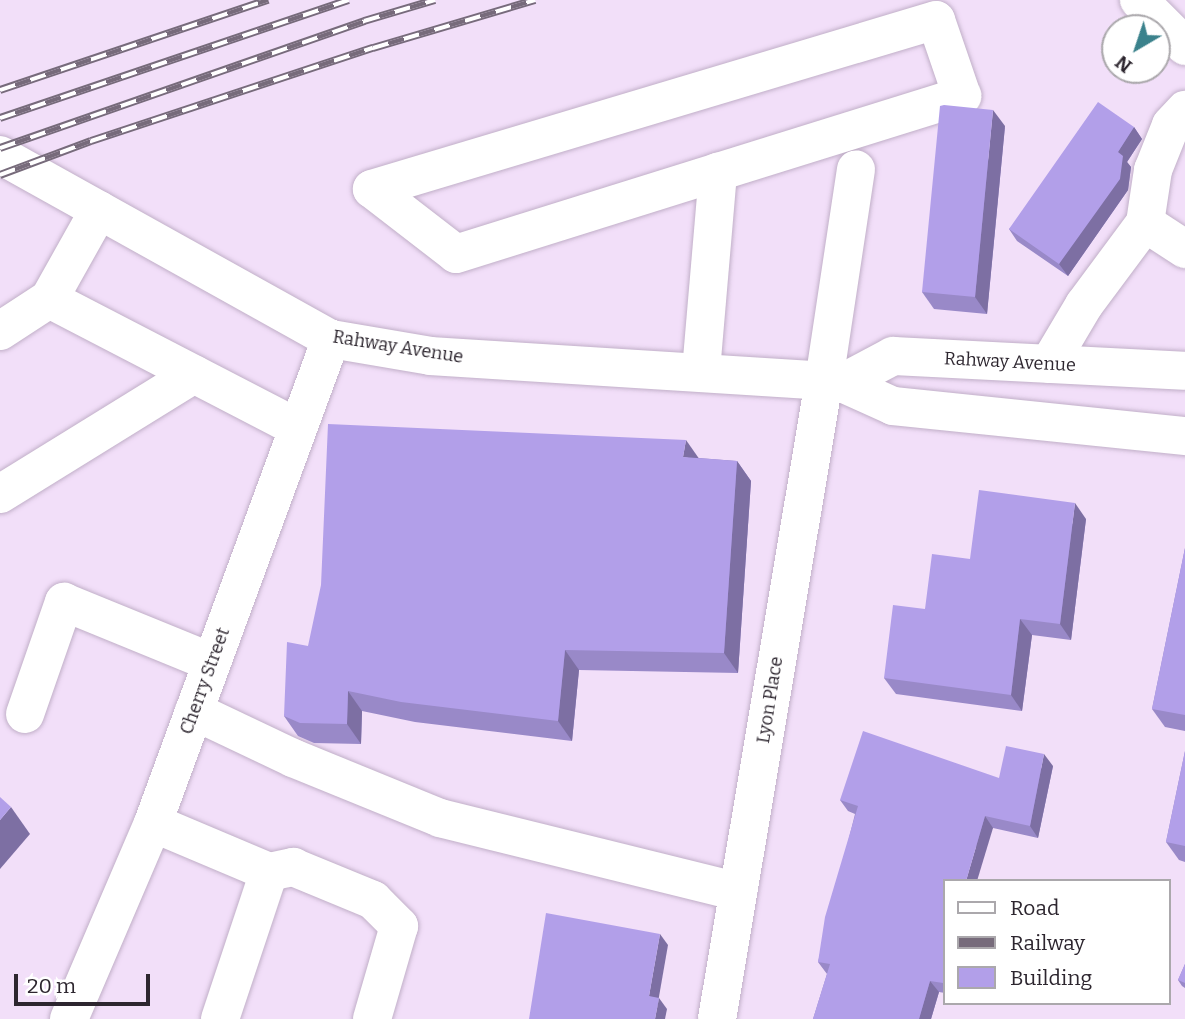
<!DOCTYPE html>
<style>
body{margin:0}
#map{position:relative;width:1185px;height:1019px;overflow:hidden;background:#f2dff9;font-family:Bitter,serif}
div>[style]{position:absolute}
.roads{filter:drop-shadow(0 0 2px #c1afc8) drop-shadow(0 0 2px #c1afc8)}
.minor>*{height:38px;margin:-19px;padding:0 19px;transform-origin:19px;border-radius:19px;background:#fff}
.major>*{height:38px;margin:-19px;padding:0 19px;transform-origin:19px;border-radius:19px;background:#fff}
.rail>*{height:8px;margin-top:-4px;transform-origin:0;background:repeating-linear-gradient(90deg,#fff 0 16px,#776b7b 0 32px);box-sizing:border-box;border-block:2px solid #776b7b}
.wall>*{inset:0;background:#9989c8}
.shaded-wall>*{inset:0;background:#7d6fa3}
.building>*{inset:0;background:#b29fe9}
span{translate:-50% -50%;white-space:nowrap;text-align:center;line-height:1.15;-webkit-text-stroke:5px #fff;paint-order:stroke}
.street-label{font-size:18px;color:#2d262f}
.legend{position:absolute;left:943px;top:879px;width:228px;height:126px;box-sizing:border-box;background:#fff;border:2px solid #aba8ac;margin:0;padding:9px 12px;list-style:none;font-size:21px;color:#2d262f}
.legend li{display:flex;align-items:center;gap:14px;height:35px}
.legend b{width:35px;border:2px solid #aba8ac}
.north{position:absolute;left:1101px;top:14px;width:70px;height:70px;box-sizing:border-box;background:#fff;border:2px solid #aba8ac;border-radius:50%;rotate:219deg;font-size:19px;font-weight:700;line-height:28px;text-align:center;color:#2d262f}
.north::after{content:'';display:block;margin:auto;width:24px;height:32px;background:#3b828c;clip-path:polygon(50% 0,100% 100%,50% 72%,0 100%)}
.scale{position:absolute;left:14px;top:974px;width:136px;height:32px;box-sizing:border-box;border:4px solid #2d262f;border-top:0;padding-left:9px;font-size:21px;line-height:24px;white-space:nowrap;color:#2d262f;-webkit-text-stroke:5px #fff;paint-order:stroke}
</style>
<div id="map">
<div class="roads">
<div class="minor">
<div style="left:1139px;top:0;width:65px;rotate:45deg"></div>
<div style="left:0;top:155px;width:379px;rotate:29.1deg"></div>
<div style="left:99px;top:210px;width:102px;rotate:119.3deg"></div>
<div style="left:49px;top:299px;width:280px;rotate:27.4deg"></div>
<div style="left:1145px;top:223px;width:48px;rotate:33deg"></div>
<div style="left:0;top:331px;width:59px;rotate:-33.1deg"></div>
<div style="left:1049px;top:364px;width:69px;rotate:-59.3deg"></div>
<div style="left:1084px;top:305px;width:102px;rotate:-53.4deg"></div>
<div style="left:1145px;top:223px;width:54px;rotate:-81.4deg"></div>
<div style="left:1153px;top:170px;width:48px;rotate:-68.2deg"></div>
<div style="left:1171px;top:125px;width:21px;rotate:-47deg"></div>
<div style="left:701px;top:371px;width:200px;rotate:-85.1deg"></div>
<div style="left:718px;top:172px;width:256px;rotate:-17.3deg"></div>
<div style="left:962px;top:96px;width:80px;rotate:-108.9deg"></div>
<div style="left:936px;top:20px;width:589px;rotate:163.32deg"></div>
<div style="left:372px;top:189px;width:106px;rotate:37.7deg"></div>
<div style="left:456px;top:254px;width:275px;rotate:-17.4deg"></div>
<div style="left:0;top:494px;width:228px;rotate:-31.7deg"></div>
<div style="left:194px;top:711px;width:110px;rotate:25.4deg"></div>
<div style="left:293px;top:758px;width:159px;rotate:22.2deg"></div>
<div style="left:440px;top:818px;width:307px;rotate:13.9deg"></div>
<div style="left:25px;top:714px;width:119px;rotate:-70.8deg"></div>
<div style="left:64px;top:602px;width:159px;rotate:22.2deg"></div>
<div style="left:153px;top:823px;width:126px;rotate:22.9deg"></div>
<div style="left:220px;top:1019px;width:155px;rotate:-71.6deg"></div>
<div style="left:269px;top:872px;width:25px;rotate:-12deg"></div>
<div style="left:293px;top:867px;width:87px;rotate:22.4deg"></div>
<div style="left:373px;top:900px;width:37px;rotate:45deg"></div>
<div style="left:399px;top:926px;width:97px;rotate:106.2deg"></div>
<div style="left:717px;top:1019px;width:647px;rotate:-80.48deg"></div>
<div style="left:824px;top:381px;width:214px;rotate:-81.4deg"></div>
</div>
<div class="major">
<div style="left:842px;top:383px;width:58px;rotate:-27.9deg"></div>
<div style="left:893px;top:356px;width:292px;rotate:2.9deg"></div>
<div style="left:69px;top:1019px;width:213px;rotate:-66.8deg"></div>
<div style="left:153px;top:823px;width:516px;rotate:-69.81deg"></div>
<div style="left:331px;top:339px;width:100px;rotate:9.7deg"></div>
<div style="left:430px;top:356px;width:395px;rotate:3.6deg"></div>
<div style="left:824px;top:381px;width:18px;rotate:6deg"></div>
<div style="left:842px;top:383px;width:56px;rotate:24.3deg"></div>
<div style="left:893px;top:406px;width:294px;rotate:5.9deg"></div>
</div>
</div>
<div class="rail">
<div style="left:0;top:90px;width:283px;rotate:-18.6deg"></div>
<div style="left:0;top:118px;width:368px;rotate:-18.7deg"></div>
<div style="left:0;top:148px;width:386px;rotate:-19.2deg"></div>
<div style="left:364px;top:21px;width:74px;rotate:-16.5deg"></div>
<div style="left:0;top:175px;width:97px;rotate:-20.5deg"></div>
<div style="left:91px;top:141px;width:297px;rotate:-18.3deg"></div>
<div style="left:373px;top:48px;width:169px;rotate:-16.5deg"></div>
</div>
<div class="wall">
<div style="clip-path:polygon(1005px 126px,987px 314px,934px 309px,922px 292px)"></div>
<div style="clip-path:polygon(1134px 127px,1142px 139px,1127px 162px,1131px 167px,1128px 190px,1068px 276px,1017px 241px,1009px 229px)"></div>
<div style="clip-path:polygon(699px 458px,737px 461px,751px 481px,738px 673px,579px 670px,572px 741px,415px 722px,362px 711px,361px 744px,314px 743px,298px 736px,284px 716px,308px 646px)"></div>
<div style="clip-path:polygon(1086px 519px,1071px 640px,1032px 635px,1022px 711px,896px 694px,884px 678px,925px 609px,970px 559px)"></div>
<div style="clip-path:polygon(1185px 548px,1185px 731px,1165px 727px,1152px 709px)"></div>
<div style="clip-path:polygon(1185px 751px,1185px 862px,1179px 860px,1166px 842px)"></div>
<div style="clip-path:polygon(1053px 766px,1038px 838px,993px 828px,945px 881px,945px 993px,939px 992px,931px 1019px,813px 1019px,827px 974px,818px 962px,855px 814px,848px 811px,840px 800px,999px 778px)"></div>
<div style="clip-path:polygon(1185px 964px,1185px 988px,1182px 986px,1178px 980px)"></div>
</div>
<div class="shaded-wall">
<div style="clip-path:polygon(993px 110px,1005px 126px,987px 314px,975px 297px)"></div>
<div style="clip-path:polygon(1134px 127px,1142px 139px,1127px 162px,1131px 167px,1128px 190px,1068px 276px,1059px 264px,1118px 152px)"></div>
<div style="clip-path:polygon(686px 440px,700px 460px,683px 457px)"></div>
<div style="clip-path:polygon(737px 461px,751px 481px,738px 673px,724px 653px)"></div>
<div style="clip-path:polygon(1075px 503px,1086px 519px,1071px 640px,1060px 624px)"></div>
<div style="clip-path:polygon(1020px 619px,1032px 635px,1022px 711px,1011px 695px)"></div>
<div style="clip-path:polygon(565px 650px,579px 670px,572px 741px,558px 721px)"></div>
<div style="clip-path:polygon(348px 691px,362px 711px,361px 744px,347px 724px)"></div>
<div style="clip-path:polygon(1044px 754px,1053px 766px,1038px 838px,1030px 826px)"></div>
<div style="clip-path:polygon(11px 807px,30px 834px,0 869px,0 820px)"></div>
<div style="clip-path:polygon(985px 816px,993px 828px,977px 881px,966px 881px)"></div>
<div style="clip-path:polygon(660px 934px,668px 945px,657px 1008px,649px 996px)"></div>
<div style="clip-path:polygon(945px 967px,945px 986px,943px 983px)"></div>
<div style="clip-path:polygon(930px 981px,939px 992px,931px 1019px,919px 1019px)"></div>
<div style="clip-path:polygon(659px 998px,667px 1009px,665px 1019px,655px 1019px)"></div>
</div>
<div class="building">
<div style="clip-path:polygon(1098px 102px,1134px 127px,1118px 152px,1123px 156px,1120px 179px,1059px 264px,1009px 229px)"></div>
<div style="clip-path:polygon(944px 105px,993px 110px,975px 297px,922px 292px,940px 106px)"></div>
<div style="clip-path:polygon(328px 424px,686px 440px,683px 457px,737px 461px,724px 653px,565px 650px,558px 721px,401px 702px,348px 691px,347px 724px,300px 723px,284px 716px,287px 642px,308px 646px,321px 585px)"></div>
<div style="clip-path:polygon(979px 490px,1075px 503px,1060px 624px,1020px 619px,1011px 695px,884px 678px,893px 605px,925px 609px,932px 554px,970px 559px)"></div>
<div style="clip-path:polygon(1185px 548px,1185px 715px,1152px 709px)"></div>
<div style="clip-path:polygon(863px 731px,999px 778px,1006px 746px,1044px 754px,1030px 826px,985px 816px,966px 881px,945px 881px,945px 967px,943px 983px,930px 981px,919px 1019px,813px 1019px,830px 964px,818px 962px,825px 917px,858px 806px,840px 800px)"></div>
<div style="clip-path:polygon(1185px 751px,1185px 846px,1166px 842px)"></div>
<div style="clip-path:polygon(0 797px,11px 807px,0 820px)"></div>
<div style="clip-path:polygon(546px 913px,660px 934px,649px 996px,659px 998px,655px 1019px,529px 1019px)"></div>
<div style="clip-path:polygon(1185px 964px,1185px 983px,1178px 980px)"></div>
</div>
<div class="street-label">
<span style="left:398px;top:347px;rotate:9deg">Rahway Avenue</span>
<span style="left:1010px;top:362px;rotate:3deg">Rahway Avenue</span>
<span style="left:205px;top:681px;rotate:-70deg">Cherry Street</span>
<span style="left:770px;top:700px;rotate:-81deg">Lyon Place</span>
</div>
<ul class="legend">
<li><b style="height:9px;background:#fff"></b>Road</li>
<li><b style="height:9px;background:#776b7b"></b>Railway</li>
<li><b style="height:19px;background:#b29fe9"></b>Building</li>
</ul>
<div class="north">N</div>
<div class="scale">20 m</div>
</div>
